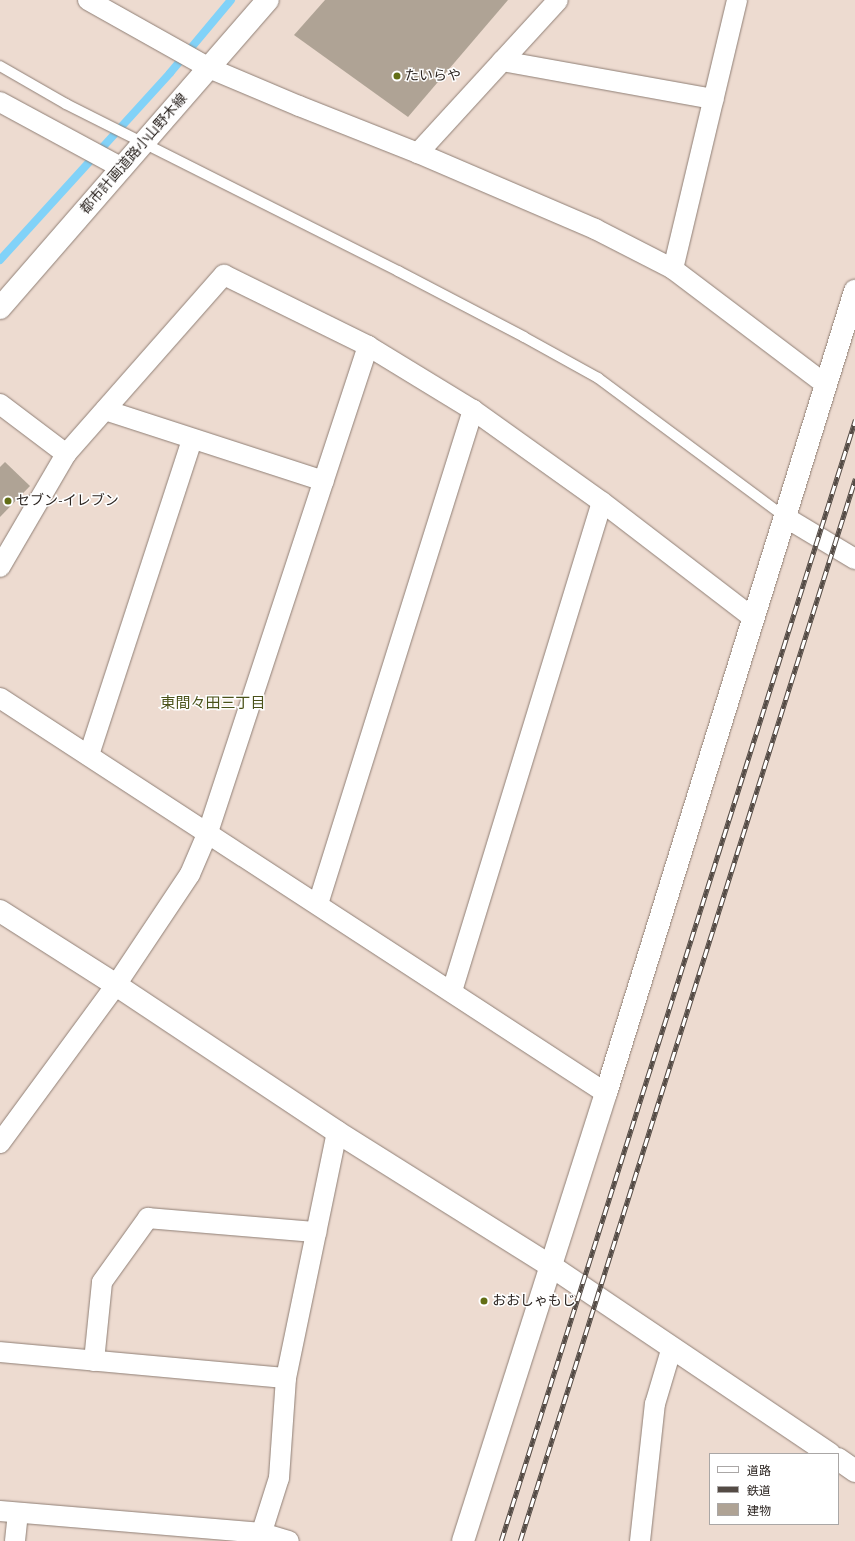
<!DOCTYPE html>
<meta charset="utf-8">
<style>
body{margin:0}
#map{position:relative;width:855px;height:1541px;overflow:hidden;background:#eddbd0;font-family:"Zilla Slab","Noto Sans JP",serif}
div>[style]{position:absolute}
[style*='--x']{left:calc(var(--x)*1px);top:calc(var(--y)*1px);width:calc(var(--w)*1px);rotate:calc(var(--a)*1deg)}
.stream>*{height:8px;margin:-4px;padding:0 4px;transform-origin:4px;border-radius:4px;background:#81d2f8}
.building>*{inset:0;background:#afa395}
.roads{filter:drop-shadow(0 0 1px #8f7f75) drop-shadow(0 0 1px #8f7f75)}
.service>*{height:10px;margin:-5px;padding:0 5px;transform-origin:5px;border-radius:5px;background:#fff}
.minor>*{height:20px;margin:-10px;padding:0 10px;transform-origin:10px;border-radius:10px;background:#fff}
.tertiary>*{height:22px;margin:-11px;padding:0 11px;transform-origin:11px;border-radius:11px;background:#fff}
.rail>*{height:4.5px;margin-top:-2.25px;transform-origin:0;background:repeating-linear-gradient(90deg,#fff 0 9px,#544b45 0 18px);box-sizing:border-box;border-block:1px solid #544b45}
.dots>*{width:11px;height:11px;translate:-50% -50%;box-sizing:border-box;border:2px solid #fff;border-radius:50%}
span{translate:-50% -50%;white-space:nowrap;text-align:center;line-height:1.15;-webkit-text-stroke:3px #fff;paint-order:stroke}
.poi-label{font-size:14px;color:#2b2420}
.left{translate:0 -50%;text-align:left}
.street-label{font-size:14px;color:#2b2420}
.neighbourhood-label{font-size:15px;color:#4a5219}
.legend{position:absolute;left:709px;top:1453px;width:130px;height:72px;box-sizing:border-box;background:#fff;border:1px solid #aaa7a6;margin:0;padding:5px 7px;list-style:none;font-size:12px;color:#2b2420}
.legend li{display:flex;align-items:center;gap:8px;height:20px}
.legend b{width:20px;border:1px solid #aaa7a6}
</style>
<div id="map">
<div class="stream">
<i style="--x:0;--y:260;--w:253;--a:-47.7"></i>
<i style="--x:170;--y:73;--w:95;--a:-50.1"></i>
</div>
<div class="building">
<i style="clip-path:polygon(325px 0,508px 0,408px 117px,294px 35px)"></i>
<i style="clip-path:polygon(5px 462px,30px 486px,0 517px,0 467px)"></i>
</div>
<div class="roads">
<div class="service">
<i style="--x:0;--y:66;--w:76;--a:29.9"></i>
<i style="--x:66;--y:104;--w:372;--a:26.7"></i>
<i style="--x:398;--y:271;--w:142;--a:27.6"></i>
<i style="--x:524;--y:337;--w:85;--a:29"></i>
<i style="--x:598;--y:378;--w:233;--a:36.6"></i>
</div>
<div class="minor">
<i style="--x:88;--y:0;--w:139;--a:29.3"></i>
<i style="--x:209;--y:68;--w:98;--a:22.9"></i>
<i style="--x:299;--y:106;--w:128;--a:21.6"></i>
<i style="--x:418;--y:153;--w:193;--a:23.2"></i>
<i style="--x:595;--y:229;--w:88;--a:27.1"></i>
<i style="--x:673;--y:269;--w:191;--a:37.1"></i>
<i style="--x:502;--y:61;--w:215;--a:10.2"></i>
<i style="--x:0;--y:102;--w:139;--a:28.4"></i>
<i style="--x:418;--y:153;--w:207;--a:-47.5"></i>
<i style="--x:673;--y:269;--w:277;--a:-76.6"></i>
<i style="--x:0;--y:404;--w:83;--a:37.1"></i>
<i style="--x:105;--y:410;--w:230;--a:18"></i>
<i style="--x:785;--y:517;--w:82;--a:31"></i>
<i style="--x:0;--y:567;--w:131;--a:-59.7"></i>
<i style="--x:66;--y:454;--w:239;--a:-48.6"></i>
<i style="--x:224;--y:275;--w:161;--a:26.2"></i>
<i style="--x:368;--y:346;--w:123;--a:31.4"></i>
<i style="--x:473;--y:410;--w:158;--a:35.5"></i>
<i style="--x:602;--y:502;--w:189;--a:37.5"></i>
<i style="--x:0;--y:698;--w:723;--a:33.1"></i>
<i style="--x:89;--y:755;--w:332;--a:-71.9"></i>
<i style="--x:318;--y:904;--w:518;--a:-72.58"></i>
<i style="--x:452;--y:991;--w:511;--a:-72.95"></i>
<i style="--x:0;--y:1143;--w:196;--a:-53.7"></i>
<i style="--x:116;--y:985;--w:133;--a:-56.3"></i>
<i style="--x:190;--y:874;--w:46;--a:-66.8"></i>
<i style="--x:208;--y:832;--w:512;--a:-71.78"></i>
<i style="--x:0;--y:1352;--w:287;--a:5.2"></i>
<i style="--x:94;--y:1361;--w:79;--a:-84.2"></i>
<i style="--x:102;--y:1282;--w:79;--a:-54.3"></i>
<i style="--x:148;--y:1218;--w:169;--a:4.8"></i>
<i style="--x:0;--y:1511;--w:263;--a:4.8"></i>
<i style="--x:262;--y:1533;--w:28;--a:17"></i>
<i style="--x:15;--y:1541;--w:28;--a:-84"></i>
<i style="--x:259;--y:1541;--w:66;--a:-72.4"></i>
<i style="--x:279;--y:1478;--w:100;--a:-86"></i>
<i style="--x:286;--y:1378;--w:251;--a:-78.3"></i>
<i style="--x:640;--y:1541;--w:138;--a:-83.8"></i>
<i style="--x:655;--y:1404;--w:59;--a:-73.4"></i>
</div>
<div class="tertiary">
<i style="--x:0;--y:308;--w:408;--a:-49"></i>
<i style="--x:0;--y:911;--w:138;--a:32.5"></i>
<i style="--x:116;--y:985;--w:265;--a:33.6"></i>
<i style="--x:337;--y:1132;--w:252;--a:32.1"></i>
<i style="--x:551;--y:1266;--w:336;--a:34"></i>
<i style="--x:838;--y:1459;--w:21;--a:35"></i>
<i style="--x:463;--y:1541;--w:470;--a:-72.3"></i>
<i style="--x:606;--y:1093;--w:840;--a:-72.75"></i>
</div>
</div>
<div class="rail">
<i style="--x:501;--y:1541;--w:1176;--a:-72.47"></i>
<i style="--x:520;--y:1541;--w:1114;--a:-72.49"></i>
</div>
<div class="dots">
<i style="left:397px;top:76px;background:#626e16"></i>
<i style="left:8px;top:501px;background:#626e16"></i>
<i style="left:484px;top:1301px;background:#626e16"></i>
</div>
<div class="poi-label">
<span class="left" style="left:405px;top:76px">たいらや</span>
<span class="left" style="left:16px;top:501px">セブン-イレブン</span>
<span class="left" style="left:492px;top:1301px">おおしゃもじ</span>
</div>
<div class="street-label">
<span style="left:134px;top:154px;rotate:-49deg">都市計画道路小山野木線</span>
</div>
<div class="neighbourhood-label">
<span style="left:213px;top:704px">東間々田三丁目</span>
</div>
<ul class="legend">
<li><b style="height:5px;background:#fff"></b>道路</li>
<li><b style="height:5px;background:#544b45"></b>鉄道</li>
<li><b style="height:11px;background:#afa395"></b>建物</li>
</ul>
</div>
